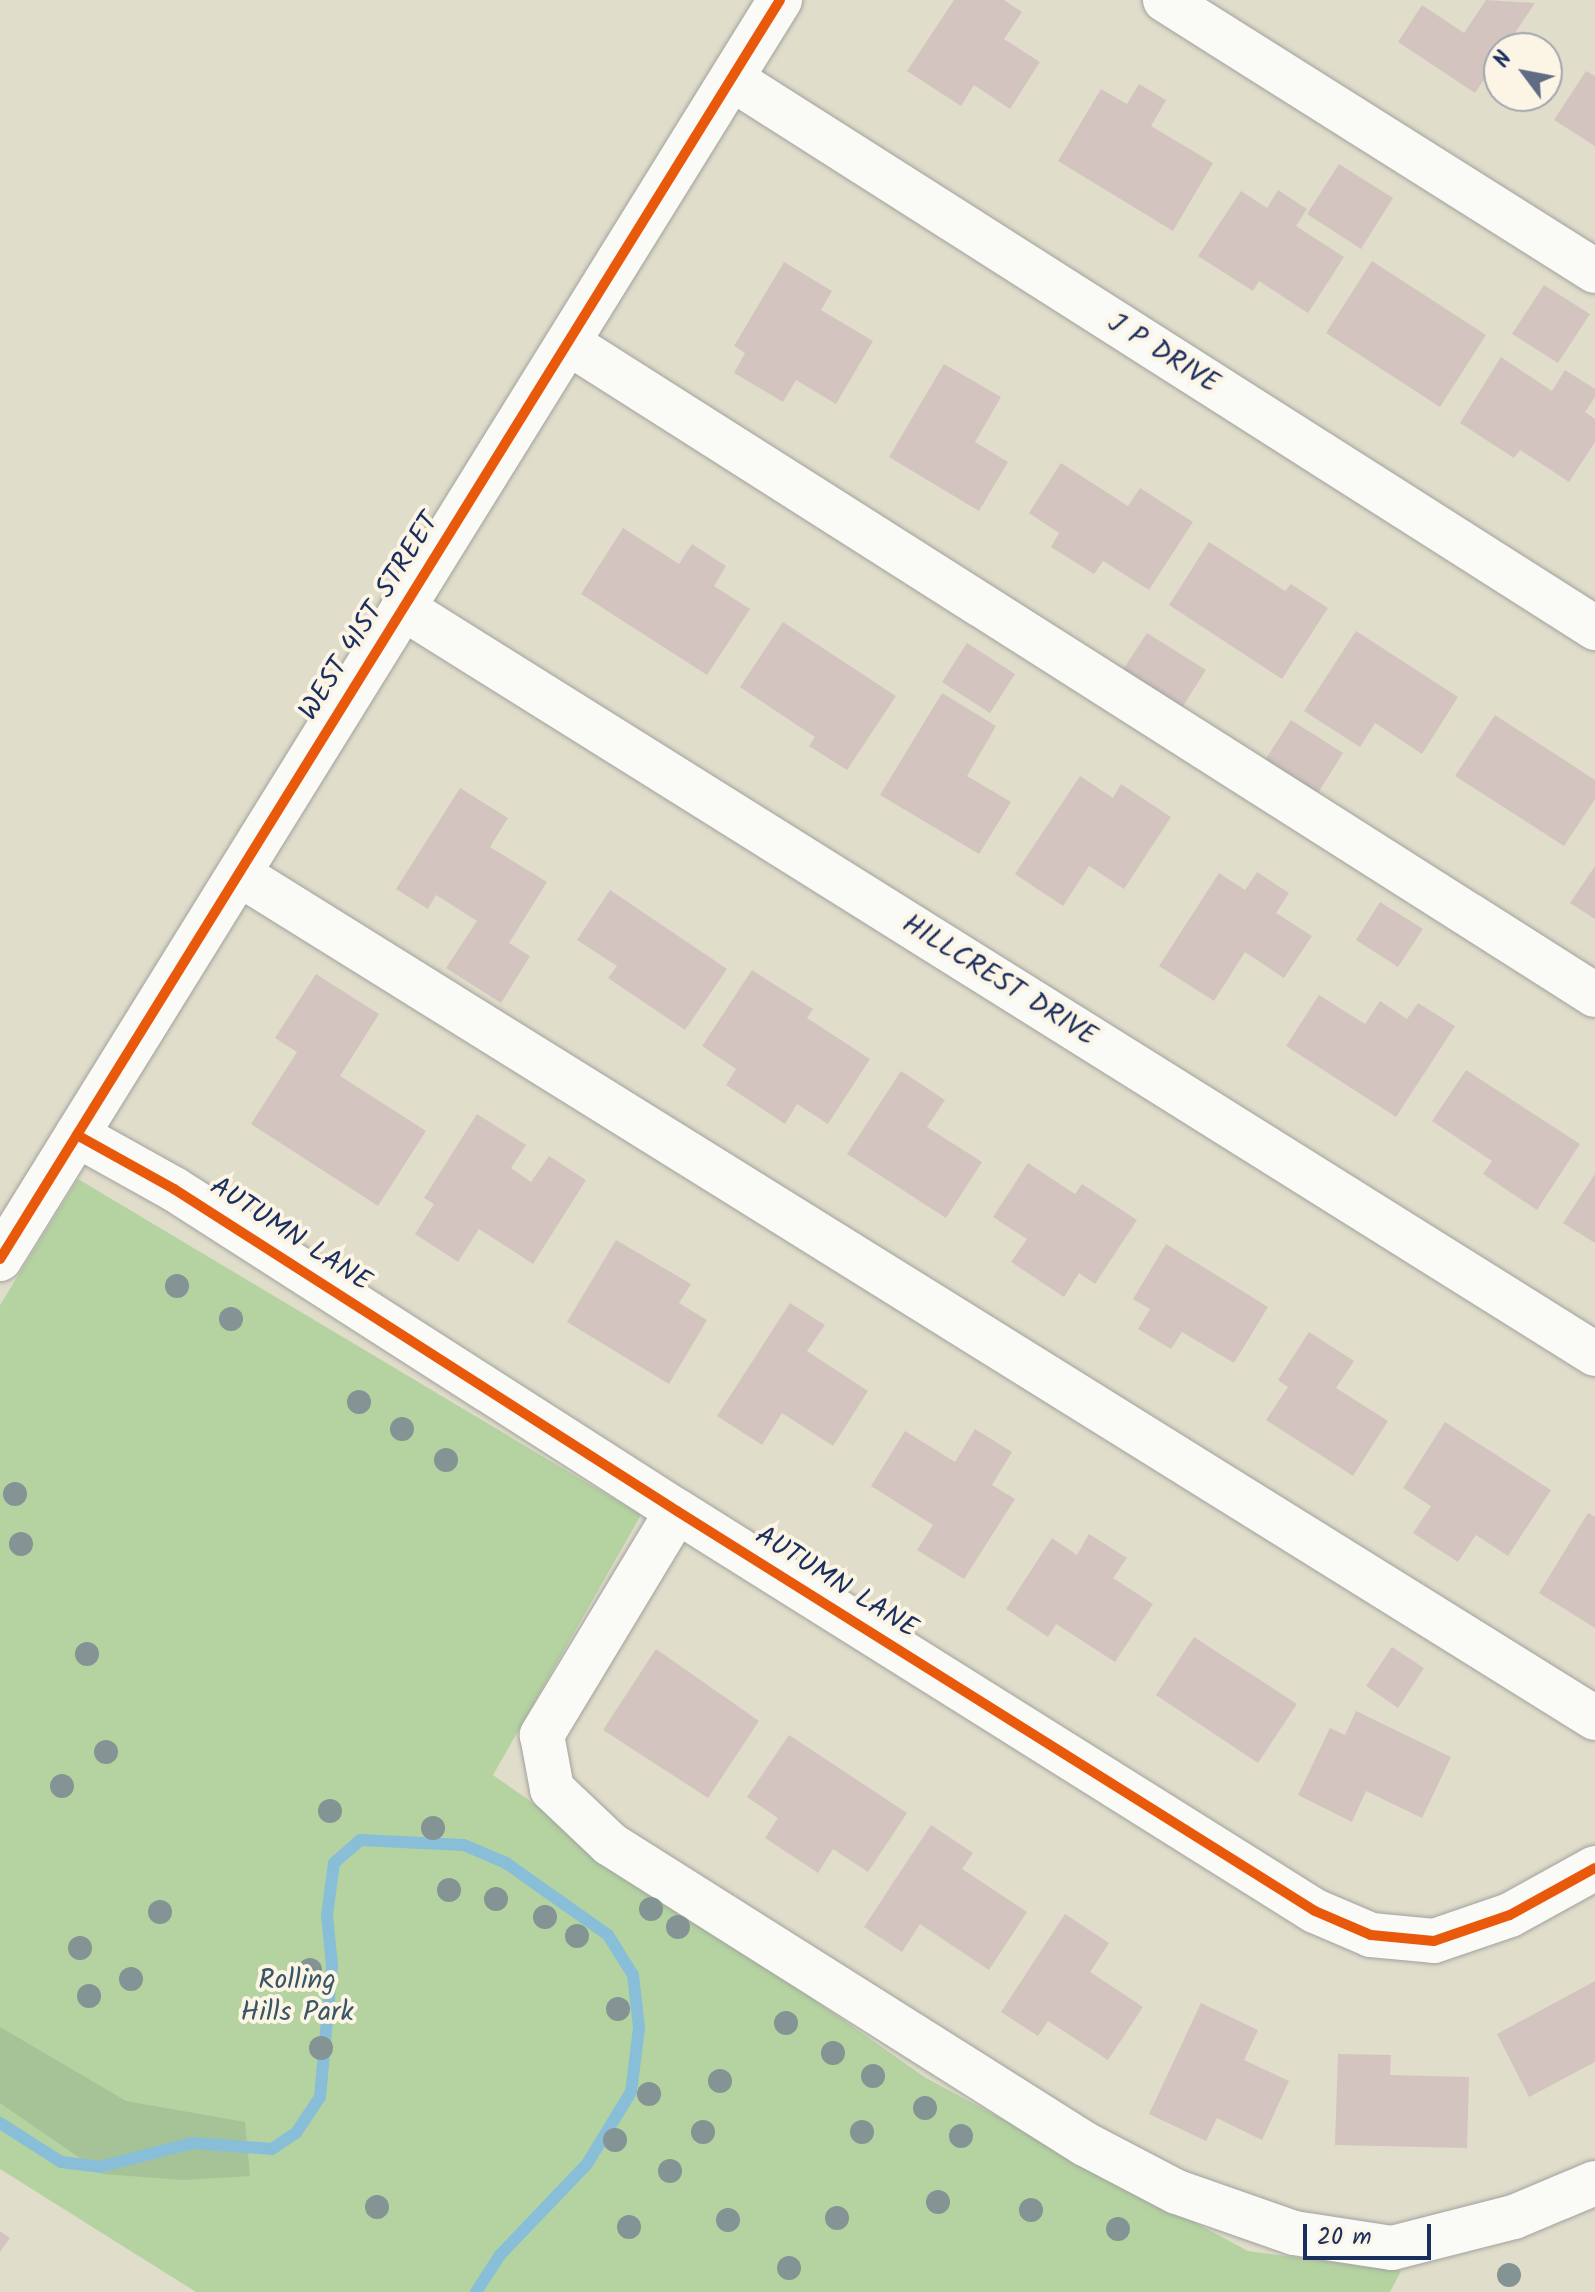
<!DOCTYPE html>
<style>
body{margin:0}
#map{position:relative;width:1595px;height:2292px;overflow:hidden;background:#e1ddcb;font-family:Kalam,sans-serif}
div>[style]{position:absolute}
[style*='--x']{left:calc(var(--x)*1px);top:calc(var(--y)*1px);width:calc(var(--w)*1px);rotate:calc(var(--a)*1deg)}
.green>*{inset:0;background:#b4d3a1}
.forest>*{inset:0;background:#a5c397}
.stream>*{height:12px;margin:-6px;padding:0 6px;transform-origin:6px;border-radius:6px;background:#88bed7}
.building>*{inset:0;background:#d3c4c0}
.roads{filter:drop-shadow(0 0 2px #a1a29d) drop-shadow(0 0 2px #a1a29d)}
.minor>*{height:44px;margin:-22px;padding:0 22px;transform-origin:22px;border-radius:22px;background:#fafaf7}
.cycleway>*{height:10px;margin:-5px;padding:0 5px;transform-origin:5px;border-radius:5px;background:#e8590c}
.trees>*{width:24px;height:24px;margin:-12px;border-radius:50%;background:#849393}
span{translate:-50% -50%;white-space:nowrap;text-align:center;line-height:1.15;-webkit-text-stroke:8px #fcf5e5;paint-order:stroke}
.street-label{font-size:28px;color:#1b2f5e}
.park-label{font-size:28px;color:#385666}
.north{position:absolute;left:1483px;top:32px;width:80px;height:80px;box-sizing:border-box;background:#fcf5e5;border:2px solid #a2a6af;border-radius:50%;rotate:302deg;font-size:22px;font-weight:700;line-height:32px;text-align:center;color:#1b2f5e}
.north::after{content:'';display:block;margin:auto;width:28px;height:36px;background:#606c84;clip-path:polygon(50% 0,100% 100%,50% 72%,0 100%)}
.scale{position:absolute;left:1303px;top:2224px;width:128px;height:36px;box-sizing:border-box;border:4px solid #1b2f5e;border-top:0;padding-left:10px;font-size:24px;line-height:28px;white-space:nowrap;color:#1b2f5e;-webkit-text-stroke:6px #fcf5e5;paint-order:stroke}
</style>
<div id="map">
<div class="green">
<i style="clip-path:polygon(78px 1179px,641px 1515px,493px 1775px,926px 2078px,1248px 2251px,1401px 2271px,1390px 2292px,196px 2292px,0 2169px,0 1305px)"></i>
</div>
<div class="forest">
<i style="clip-path:polygon(0 2027px,126px 2101px,245px 2122px,250px 2176px,183px 2180px,103px 2174px,0 2103px)"></i>
</div>
<div class="stream">
<i style="--x:0;--y:2123;--w:72;--a:32.6"></i>
<i style="--x:61;--y:2162;--w:38;--a:7"></i>
<i style="--x:99;--y:2167;--w:97;--a:-14.3"></i>
<i style="--x:193;--y:2143;--w:79;--a:4.3"></i>
<i style="--x:272;--y:2149;--w:29;--a:-34"></i>
<i style="--x:296;--y:2133;--w:43;--a:-56.3"></i>
<i style="--x:320;--y:2097;--w:132;--a:-84.8"></i>
<i style="--x:332;--y:1966;--w:51;--a:-95.6"></i>
<i style="--x:327;--y:1915;--w:52;--a:-82.3"></i>
<i style="--x:334;--y:1863;--w:35;--a:-41"></i>
<i style="--x:360;--y:1840;--w:104;--a:2.8"></i>
<i style="--x:464;--y:1845;--w:46;--a:23.2"></i>
<i style="--x:506;--y:1863;--w:125;--a:35.2"></i>
<i style="--x:608;--y:1935;--w:47;--a:58"></i>
<i style="--x:633;--y:1975;--w:53;--a:83.5"></i>
<i style="--x:639;--y:2028;--w:64;--a:97.1"></i>
<i style="--x:631;--y:2092;--w:84;--a:121.4"></i>
<i style="--x:587;--y:2164;--w:126;--a:133.7"></i>
<i style="--x:500;--y:2255;--w:44;--a:123"></i>
</div>
<div class="building">
<i style="clip-path:polygon(954px 0,1004px 0,1022px 12px,1004px 39px,1040px 62px,1010px 109px,974px 85px,961px 106px,907px 71px)"></i>
<i style="clip-path:polygon(1486px 0,1535px 3px,1505px 48px,1499px 48px,1499px 57px,1475px 93px,1398px 42px,1422px 5px,1464px 33px)"></i>
<i style="clip-path:polygon(1586px 71px,1595px 76px,1595px 146px,1554px 120px)"></i>
<i style="clip-path:polygon(1139px 84px,1166px 100px,1151px 126px,1213px 163px,1173px 231px,1058px 161px,1101px 89px,1127px 104px)"></i>
<i style="clip-path:polygon(1339px 164px,1393px 198px,1361px 249px,1307px 214px)"></i>
<i style="clip-path:polygon(1278px 190px,1307px 209px,1296px 226px,1344px 257px,1308px 313px,1259px 281px,1253px 291px,1198px 256px,1241px 191px,1267px 208px)"></i>
<i style="clip-path:polygon(1372px 261px,1486px 335px,1440px 407px,1326px 333px)"></i>
<i style="clip-path:polygon(784px 262px,832px 291px,821px 310px,873px 341px,836px 404px,796px 380px,783px 402px,734px 373px,745px 353px,734px 346px)"></i>
<i style="clip-path:polygon(1544px 285px,1590px 314px,1558px 363px,1512px 334px)"></i>
<i style="clip-path:polygon(1501px 357px,1552px 391px,1565px 370px,1595px 389px,1595px 397px,1585px 412px,1595px 419px,1595px 442px,1569px 482px,1520px 450px,1514px 458px,1460px 423px)"></i>
<i style="clip-path:polygon(944px 364px,1001px 397px,975px 442px,1008px 462px,979px 511px,889px 457px)"></i>
<i style="clip-path:polygon(1061px 463px,1128px 506px,1140px 488px,1193px 522px,1149px 590px,1103px 561px,1094px 574px,1051px 547px,1059px 533px,1029px 513px)"></i>
<i style="clip-path:polygon(623px 528px,679px 564px,692px 544px,726px 566px,714px 586px,750px 609px,707px 675px,581px 594px)"></i>
<i style="clip-path:polygon(1209px 542px,1285px 591px,1291px 584px,1328px 608px,1282px 679px,1169px 605px)"></i>
<i style="clip-path:polygon(783px 622px,896px 696px,847px 770px,809px 746px,815px 737px,740px 687px)"></i>
<i style="clip-path:polygon(1356px 631px,1458px 697px,1422px 754px,1375px 723px,1360px 747px,1304px 711px)"></i>
<i style="clip-path:polygon(1147px 633px,1206px 670px,1179px 712px,1120px 674px)"></i>
<i style="clip-path:polygon(967px 643px,1015px 674px,990px 713px,942px 682px)"></i>
<i style="clip-path:polygon(942px 693px,996px 726px,967px 776px,1011px 802px,979px 854px,880px 795px)"></i>
<i style="clip-path:polygon(1495px 715px,1595px 780px,1595px 799px,1564px 846px,1455px 776px)"></i>
<i style="clip-path:polygon(1291px 720px,1343px 753px,1318px 793px,1265px 760px)"></i>
<i style="clip-path:polygon(1080px 776px,1113px 798px,1121px 784px,1171px 817px,1124px 889px,1089px 866px,1063px 906px,1015px 874px)"></i>
<i style="clip-path:polygon(460px 788px,508px 818px,490px 847px,547px 882px,509px 943px,530px 956px,501px 1003px,446px 968px,477px 921px,436px 895px,428px 909px,396px 889px)"></i>
<i style="clip-path:polygon(1595px 866px,1595px 919px,1570px 903px)"></i>
<i style="clip-path:polygon(1257px 872px,1289px 893px,1276px 913px,1312px 936px,1284px 978px,1245px 952px,1214px 1001px,1159px 966px,1219px 873px,1245px 890px)"></i>
<i style="clip-path:polygon(610px 890px,727px 969px,685px 1030px,608px 978px,617px 966px,577px 940px)"></i>
<i style="clip-path:polygon(1380px 902px,1423px 929px,1398px 967px,1356px 940px)"></i>
<i style="clip-path:polygon(752px 970px,813px 1009px,807px 1018px,870px 1059px,828px 1124px,797px 1104px,785px 1124px,726px 1085px,736px 1069px,702px 1046px)"></i>
<i style="clip-path:polygon(316px 974px,379px 1014px,340px 1076px,426px 1131px,378px 1206px,251px 1124px,297px 1052px,275px 1038px)"></i>
<i style="clip-path:polygon(1319px 995px,1365px 1024px,1380px 1001px,1407px 1019px,1418px 1003px,1455px 1026px,1396px 1117px,1286px 1046px)"></i>
<i style="clip-path:polygon(1466px 1070px,1580px 1144px,1537px 1210px,1483px 1174px,1492px 1161px,1432px 1121px)"></i>
<i style="clip-path:polygon(901px 1071px,945px 1100px,927px 1127px,982px 1162px,946px 1218px,847px 1154px)"></i>
<i style="clip-path:polygon(477px 1114px,526px 1145px,511px 1168px,531px 1182px,549px 1156px,586px 1180px,533px 1264px,479px 1229px,458px 1262px,415px 1234px,434px 1204px,424px 1198px)"></i>
<i style="clip-path:polygon(1028px 1163px,1075px 1194px,1082px 1184px,1137px 1220px,1095px 1284px,1079px 1273px,1064px 1297px,1011px 1262px,1027px 1239px,993px 1217px)"></i>
<i style="clip-path:polygon(1595px 1174px,1595px 1243px,1563px 1223px)"></i>
<i style="clip-path:polygon(616px 1240px,691px 1284px,679px 1303px,707px 1320px,669px 1384px,567px 1322px)"></i>
<i style="clip-path:polygon(1166px 1244px,1268px 1307px,1234px 1363px,1182px 1332px,1171px 1349px,1138px 1329px,1150px 1309px,1133px 1299px)"></i>
<i style="clip-path:polygon(790px 1303px,825px 1325px,807px 1351px,868px 1391px,833px 1446px,782px 1413px,762px 1445px,717px 1416px)"></i>
<i style="clip-path:polygon(1309px 1332px,1354px 1361px,1336px 1388px,1388px 1421px,1353px 1476px,1266px 1420px,1288px 1387px,1278px 1380px)"></i>
<i style="clip-path:polygon(1445px 1422px,1551px 1490px,1508px 1556px,1476px 1535px,1458px 1562px,1413px 1533px,1431px 1506px,1403px 1488px)"></i>
<i style="clip-path:polygon(975px 1429px,1012px 1452px,992px 1485px,1015px 1499px,964px 1579px,917px 1550px,933px 1525px,871px 1486px,905px 1431px,955px 1462px)"></i>
<i style="clip-path:polygon(1588px 1513px,1595px 1517px,1595px 1628px,1539px 1593px)"></i>
<i style="clip-path:polygon(1089px 1534px,1127px 1558px,1113px 1578px,1153px 1604px,1115px 1662px,1056px 1624px,1048px 1637px,1006px 1609px,1052px 1538px,1077px 1555px)"></i>
<i style="clip-path:polygon(1194px 1637px,1297px 1704px,1258px 1763px,1156px 1695px)"></i>
<i style="clip-path:polygon(1392px 1647px,1424px 1668px,1398px 1708px,1366px 1686px)"></i>
<i style="clip-path:polygon(656px 1649px,759px 1721px,708px 1798px,603px 1730px)"></i>
<i style="clip-path:polygon(1356px 1711px,1451px 1757px,1422px 1818px,1366px 1791px,1352px 1822px,1298px 1795px,1330px 1728px,1345px 1735px)"></i>
<i style="clip-path:polygon(789px 1735px,907px 1813px,868px 1872px,833px 1849px,818px 1873px,765px 1838px,778px 1818px,747px 1797px)"></i>
<i style="clip-path:polygon(931px 1825px,973px 1853px,962px 1869px,1027px 1912px,989px 1970px,920px 1924px,902px 1952px,864px 1927px)"></i>
<i style="clip-path:polygon(1065px 1914px,1109px 1943px,1090px 1972px,1143px 2007px,1108px 2060px,1048px 2021px,1038px 2036px,1001px 2012px)"></i>
<i style="clip-path:polygon(1595px 1981px,1595px 2062px,1529px 2097px,1497px 2034px)"></i>
<i style="clip-path:polygon(1201px 2003px,1258px 2030px,1244px 2060px,1289px 2081px,1262px 2140px,1217px 2118px,1206px 2141px,1149px 2114px)"></i>
<i style="clip-path:polygon(1338px 2054px,1391px 2055px,1390px 2075px,1469px 2077px,1467px 2148px,1335px 2145px)"></i>
<i style="clip-path:polygon(0 2231px,10px 2238px,0 2252px)"></i>
</div>
<div class="roads">
<div class="minor">
<i style="--x:1165;--y:0;--w:508;--a:32.22"></i>
<i style="--x:732;--y:79;--w:1023;--a:32.46"></i>
<i style="--x:570;--y:344;--w:1214;--a:32.42"></i>
<i style="--x:403;--y:608;--w:1406;--a:32.04"></i>
<i style="--x:239;--y:874;--w:1597;--a:31.9"></i>
<i style="--x:77;--y:1135;--w:111;--a:29.1"></i>
<i style="--x:174;--y:1189;--w:597;--a:32.63"></i>
<i style="--x:677;--y:1511;--w:753;--a:32.09"></i>
<i style="--x:1315;--y:1911;--w:61;--a:23.2"></i>
<i style="--x:1371;--y:1935;--w:63;--a:5.4"></i>
<i style="--x:1434;--y:1941;--w:80;--a:-18.9"></i>
<i style="--x:1510;--y:1915;--w:97;--a:-28.9"></i>
<i style="--x:0;--y:1259;--w:1481;--a:-58.22"></i>
<i style="--x:677;--y:1511;--w:262;--a:121.1"></i>
<i style="--x:542;--y:1735;--w:55;--a:79.5"></i>
<i style="--x:552;--y:1789;--w:80;--a:43.5"></i>
<i style="--x:610;--y:1844;--w:562;--a:32.28"></i>
<i style="--x:1085;--y:2144;--w:104;--a:27.6"></i>
<i style="--x:1177;--y:2192;--w:124;--a:19.3"></i>
<i style="--x:1294;--y:2233;--w:99;--a:8.7"></i>
<i style="--x:1392;--y:2248;--w:126;--a:-14.3"></i>
<i style="--x:1514;--y:2217;--w:88;--a:-22.8"></i>
</div>
</div>
<div class="cycleway">
<i style="--x:77;--y:1135;--w:111;--a:29.1"></i>
<i style="--x:174;--y:1189;--w:597;--a:32.63"></i>
<i style="--x:677;--y:1511;--w:753;--a:32.09"></i>
<i style="--x:1315;--y:1911;--w:61;--a:23.2"></i>
<i style="--x:1371;--y:1935;--w:63;--a:5.4"></i>
<i style="--x:1434;--y:1941;--w:80;--a:-18.9"></i>
<i style="--x:1510;--y:1915;--w:97;--a:-28.9"></i>
<i style="--x:0;--y:1259;--w:1481;--a:-58.22"></i>
</div>
<div class="trees">
<i style="left:177px;top:1286px"></i>
<i style="left:231px;top:1319px"></i>
<i style="left:359px;top:1402px"></i>
<i style="left:402px;top:1429px"></i>
<i style="left:446px;top:1460px"></i>
<i style="left:15px;top:1494px"></i>
<i style="left:21px;top:1544px"></i>
<i style="left:87px;top:1654px"></i>
<i style="left:106px;top:1752px"></i>
<i style="left:62px;top:1786px"></i>
<i style="left:330px;top:1811px"></i>
<i style="left:433px;top:1828px"></i>
<i style="left:449px;top:1890px"></i>
<i style="left:496px;top:1899px"></i>
<i style="left:651px;top:1909px"></i>
<i style="left:160px;top:1912px"></i>
<i style="left:545px;top:1917px"></i>
<i style="left:678px;top:1927px"></i>
<i style="left:577px;top:1936px"></i>
<i style="left:80px;top:1948px"></i>
<i style="left:310px;top:1970px"></i>
<i style="left:131px;top:1979px"></i>
<i style="left:89px;top:1996px"></i>
<i style="left:618px;top:2009px"></i>
<i style="left:786px;top:2023px"></i>
<i style="left:321px;top:2048px"></i>
<i style="left:833px;top:2053px"></i>
<i style="left:873px;top:2076px"></i>
<i style="left:720px;top:2081px"></i>
<i style="left:649px;top:2094px"></i>
<i style="left:925px;top:2108px"></i>
<i style="left:703px;top:2132px"></i>
<i style="left:862px;top:2132px"></i>
<i style="left:961px;top:2136px"></i>
<i style="left:615px;top:2140px"></i>
<i style="left:670px;top:2171px"></i>
<i style="left:938px;top:2202px"></i>
<i style="left:377px;top:2207px"></i>
<i style="left:1031px;top:2210px"></i>
<i style="left:837px;top:2218px"></i>
<i style="left:728px;top:2220px"></i>
<i style="left:629px;top:2227px"></i>
<i style="left:1118px;top:2229px"></i>
<i style="left:789px;top:2268px"></i>
<i style="left:1509px;top:2275px"></i>
</div>
<div class="street-label">
<span style="left:1163px;top:354px;rotate:32deg">J P DRIVE</span>
<span style="left:370px;top:617px;rotate:-58deg">WEST 41ST STREET</span>
<span style="left:999px;top:981px;rotate:32deg">HILLCREST DRIVE</span>
<span style="left:290px;top:1235px;rotate:33deg">AUTUMN LANE</span>
<span style="left:836px;top:1583px;rotate:32deg">AUTUMN LANE</span>
</div>
<div class="park-label">
<span style="left:297px;top:1997px">Rolling<br>Hills Park</span>
</div>
<div class="north">N</div>
<div class="scale">20 m</div>
</div>
